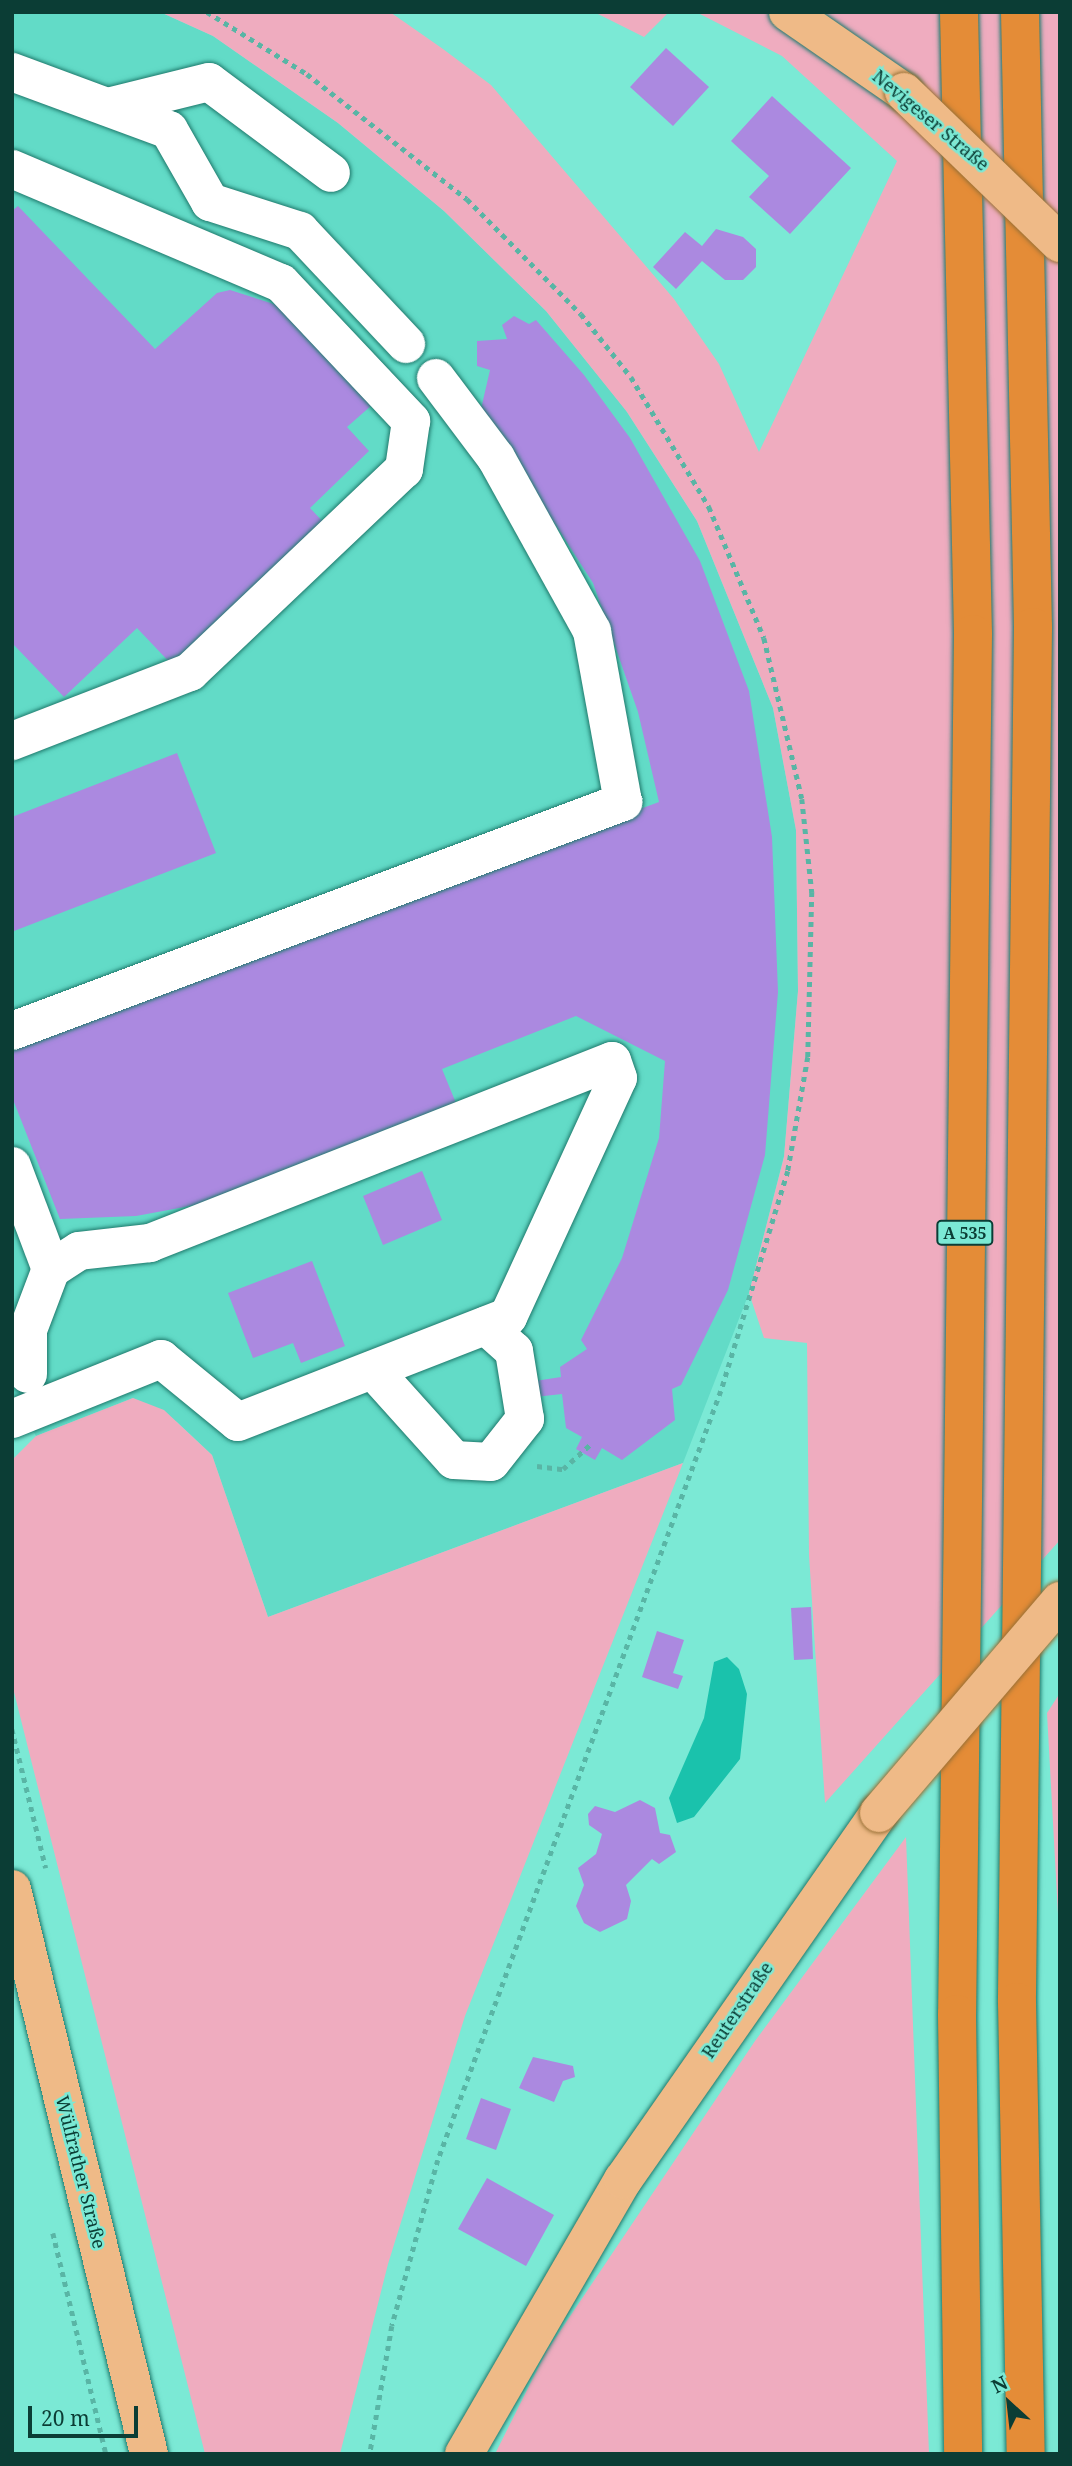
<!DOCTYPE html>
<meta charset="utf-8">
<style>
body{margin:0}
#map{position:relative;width:1072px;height:2466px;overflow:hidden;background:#7be9d5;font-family:"Noto Serif",serif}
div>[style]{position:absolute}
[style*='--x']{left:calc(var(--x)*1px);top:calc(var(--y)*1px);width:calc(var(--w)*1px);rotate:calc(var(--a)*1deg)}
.built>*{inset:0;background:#62dbc7}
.green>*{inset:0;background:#efacbf}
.water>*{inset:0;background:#1ac2ac}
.building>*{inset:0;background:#ab89e0}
.path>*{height:4.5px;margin-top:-2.25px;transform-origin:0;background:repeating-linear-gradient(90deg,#59b5a5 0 5px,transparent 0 10px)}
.roads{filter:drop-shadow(0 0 2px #1f796c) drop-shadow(0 0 2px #1f796c)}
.minor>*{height:38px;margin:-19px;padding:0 19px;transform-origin:19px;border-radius:19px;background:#fff}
.major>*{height:38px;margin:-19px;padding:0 19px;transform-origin:19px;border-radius:19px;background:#efba87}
.highway>*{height:38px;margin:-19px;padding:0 19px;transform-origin:19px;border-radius:19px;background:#e48c37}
.bridges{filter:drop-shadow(0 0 2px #987036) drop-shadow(0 0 2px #987036)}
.major-bridge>*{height:38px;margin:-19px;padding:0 19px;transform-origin:19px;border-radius:19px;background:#efba87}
span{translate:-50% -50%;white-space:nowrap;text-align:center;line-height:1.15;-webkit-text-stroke:5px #7be9d5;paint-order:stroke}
.shield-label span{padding:2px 5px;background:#7be9d5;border:2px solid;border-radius:5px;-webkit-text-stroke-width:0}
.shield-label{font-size:16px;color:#0b3d35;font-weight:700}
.street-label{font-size:18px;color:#0b3d35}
.frame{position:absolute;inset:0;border:14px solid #0b3d35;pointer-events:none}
.north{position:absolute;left:974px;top:2368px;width:70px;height:70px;-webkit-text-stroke:5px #7be9d5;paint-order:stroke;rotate:333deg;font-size:19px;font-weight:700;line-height:28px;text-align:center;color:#0b3d35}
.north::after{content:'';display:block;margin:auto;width:24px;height:32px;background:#0b3d35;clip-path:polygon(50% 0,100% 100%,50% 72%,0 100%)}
.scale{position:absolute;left:28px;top:2406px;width:110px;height:32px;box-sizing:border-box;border:4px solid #0b3d35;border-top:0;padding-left:9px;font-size:21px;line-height:24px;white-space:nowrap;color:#0b3d35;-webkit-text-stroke:5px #7be9d5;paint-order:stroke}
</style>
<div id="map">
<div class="built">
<i style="clip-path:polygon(12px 12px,160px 12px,213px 36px,338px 123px,444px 211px,546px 311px,625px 409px,697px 521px,773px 708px,796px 830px,798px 991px,784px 1156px,749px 1293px,683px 1463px,268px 1617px,212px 1455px,177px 1422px,133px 1398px,36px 1436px,12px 1390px)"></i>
</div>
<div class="green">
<i style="clip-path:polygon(160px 12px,390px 12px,443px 49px,491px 85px,674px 299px,719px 364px,759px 452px,897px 161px,782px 56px,696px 12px,1060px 12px,1060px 1540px,825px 1803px,809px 1555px,807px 1343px,764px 1338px,749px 1293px,784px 1157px,798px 991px,796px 830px,773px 708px,697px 521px,627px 412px,546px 311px,444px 211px,338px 123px,213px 36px)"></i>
<i style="clip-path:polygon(594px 12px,669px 12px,644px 37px)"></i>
<i style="clip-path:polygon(133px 1398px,164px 1410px,212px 1455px,268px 1617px,683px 1463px,465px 2016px,388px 2264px,340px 2454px,205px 2454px,12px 1684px,12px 1460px,36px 1436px)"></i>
<i style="clip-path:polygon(1060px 1693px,1060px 1951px,1047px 1713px)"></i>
<i style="clip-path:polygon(906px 1837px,929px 2454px,495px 2454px,546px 2352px,755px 2041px)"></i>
</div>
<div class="water">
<i style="clip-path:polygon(727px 1657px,739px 1669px,747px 1694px,740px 1759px,694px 1817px,677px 1823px,669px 1798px,704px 1718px,714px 1662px)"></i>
</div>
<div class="building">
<i style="clip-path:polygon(666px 48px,709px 87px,673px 126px,630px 87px)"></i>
<i style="clip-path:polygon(772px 96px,851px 168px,790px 234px,749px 197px,769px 176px,731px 141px)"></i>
<i style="clip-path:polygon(18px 206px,155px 349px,217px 293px,230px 290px,277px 305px,372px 405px,347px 427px,369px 451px,310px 508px,326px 525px,175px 668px,137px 628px,64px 697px,12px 643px,12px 211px)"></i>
<i style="clip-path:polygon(716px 229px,743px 237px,756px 249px,756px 267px,743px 280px,725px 280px,702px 261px,676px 289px,653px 267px,685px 232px,702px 246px)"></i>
<i style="clip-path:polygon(514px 316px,529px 324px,536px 320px,584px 375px,630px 438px,700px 561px,749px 691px,772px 837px,778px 992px,765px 1155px,728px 1290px,681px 1385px,672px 1389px,675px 1420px,622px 1460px,602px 1448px,595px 1460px,576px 1449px,582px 1437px,566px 1428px,562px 1394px,535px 1397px,535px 1381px,561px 1377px,560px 1367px,587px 1349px,581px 1340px,622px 1258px,659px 1138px,665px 1061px,576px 1016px,442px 1069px,458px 1108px,228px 1199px,136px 1216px,60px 1219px,12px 1097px,12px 1051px,266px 947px,659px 802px,638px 712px,593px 583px,481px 409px,490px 370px,477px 366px,477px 341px,507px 339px,502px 325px)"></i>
<i style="clip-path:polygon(177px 753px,216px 853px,14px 931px,12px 817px)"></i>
<i style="clip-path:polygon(422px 1171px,442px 1220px,383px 1245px,363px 1196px)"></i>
<i style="clip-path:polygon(312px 1261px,345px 1346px,301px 1363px,293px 1343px,253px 1358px,228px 1293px)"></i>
<i style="clip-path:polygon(811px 1607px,813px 1659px,794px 1660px,791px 1608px)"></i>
<i style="clip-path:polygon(657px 1631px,684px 1640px,673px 1673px,683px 1676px,678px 1689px,642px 1677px)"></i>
<i style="clip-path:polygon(640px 1800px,655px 1808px,660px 1833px,670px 1835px,676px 1852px,659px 1864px,652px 1859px,626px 1885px,631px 1901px,627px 1919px,600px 1932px,584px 1923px,576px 1906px,584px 1885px,578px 1868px,596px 1854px,602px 1834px,589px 1825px,588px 1814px,595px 1806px,615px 1812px)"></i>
<i style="clip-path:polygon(533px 2057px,573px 2066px,575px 2077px,563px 2081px,554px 2102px,519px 2088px)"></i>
<i style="clip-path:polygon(481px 2098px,511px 2109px,496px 2150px,466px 2139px)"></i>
<i style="clip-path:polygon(487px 2178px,554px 2215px,526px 2266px,458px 2229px)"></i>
</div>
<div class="path">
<i style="--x:207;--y:12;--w:118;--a:31.8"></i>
<i style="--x:307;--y:74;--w:203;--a:38"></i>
<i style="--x:467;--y:199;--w:162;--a:45.3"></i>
<i style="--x:581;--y:314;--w:80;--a:51.6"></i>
<i style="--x:631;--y:377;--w:152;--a:59"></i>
<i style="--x:709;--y:507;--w:142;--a:67.2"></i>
<i style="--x:764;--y:638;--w:165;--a:76.7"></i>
<i style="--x:802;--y:799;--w:94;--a:83.9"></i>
<i style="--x:812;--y:892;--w:165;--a:91.4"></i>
<i style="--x:808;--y:1057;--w:116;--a:100"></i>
<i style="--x:788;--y:1171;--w:230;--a:106.9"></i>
<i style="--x:721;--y:1391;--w:819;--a:110.2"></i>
<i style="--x:438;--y:2160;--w:172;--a:105.5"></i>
<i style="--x:392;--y:2326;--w:130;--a:99.8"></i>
<i style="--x:537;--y:1466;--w:26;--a:7"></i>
<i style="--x:563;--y:1469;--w:39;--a:-42"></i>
<i style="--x:12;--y:1729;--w:143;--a:76.3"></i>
<i style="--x:53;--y:2233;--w:227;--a:76.5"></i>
</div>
<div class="roads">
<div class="minor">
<i style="--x:12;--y:72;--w:167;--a:20.3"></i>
<i style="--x:169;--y:130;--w:83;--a:60.3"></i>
<i style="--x:210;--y:202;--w:95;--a:17.9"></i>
<i style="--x:300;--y:231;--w:155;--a:46.8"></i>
<i style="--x:108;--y:107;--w:104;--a:-13.9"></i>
<i style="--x:209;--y:82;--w:152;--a:36.7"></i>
<i style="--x:12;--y:169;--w:292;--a:23"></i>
<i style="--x:281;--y:283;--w:190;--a:46.7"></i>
<i style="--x:411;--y:421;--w:49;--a:98.3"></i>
<i style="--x:404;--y:469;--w:295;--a:136.5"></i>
<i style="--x:190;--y:672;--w:191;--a:158.8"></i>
<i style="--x:12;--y:1031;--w:653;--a:-20.55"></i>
<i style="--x:623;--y:802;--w:174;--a:-100.3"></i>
<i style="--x:592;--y:631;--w:198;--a:-119"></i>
<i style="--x:496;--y:458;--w:100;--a:-126.9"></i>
<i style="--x:12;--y:1166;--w:110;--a:69.3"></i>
<i style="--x:373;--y:1370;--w:121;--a:48"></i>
<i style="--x:454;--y:1460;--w:37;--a:3"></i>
<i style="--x:491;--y:1462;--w:55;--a:-51.7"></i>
<i style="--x:525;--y:1419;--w:69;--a:-99.2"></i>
<i style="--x:514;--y:1351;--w:38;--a:-138"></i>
<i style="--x:12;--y:1419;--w:161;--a:-21.9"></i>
<i style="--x:161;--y:1359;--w:99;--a:39.3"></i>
<i style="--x:238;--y:1422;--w:290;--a:-21.3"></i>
<i style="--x:508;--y:1317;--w:263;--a:-65.3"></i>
<i style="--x:618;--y:1078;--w:18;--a:-109"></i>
<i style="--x:612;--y:1061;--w:497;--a:158.5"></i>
<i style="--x:150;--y:1243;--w:71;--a:173.6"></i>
<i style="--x:79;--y:1251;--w:33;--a:147"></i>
<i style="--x:51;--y:1269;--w:65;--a:110.7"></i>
<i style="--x:28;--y:1330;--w:44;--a:90"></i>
</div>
<div class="major">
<i style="--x:788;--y:12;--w:141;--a:34.6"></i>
<i style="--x:12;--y:1889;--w:581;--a:76.37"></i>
<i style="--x:464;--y:2454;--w:317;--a:-59.9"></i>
<i style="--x:623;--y:2180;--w:447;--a:-55.1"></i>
</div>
<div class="highway">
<i style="--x:959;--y:12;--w:622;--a:88.71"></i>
<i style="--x:973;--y:634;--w:1380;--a:90.66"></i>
<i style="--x:957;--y:2014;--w:440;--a:89.2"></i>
<i style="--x:1020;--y:12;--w:615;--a:88.79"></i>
<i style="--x:1033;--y:627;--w:1375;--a:90.67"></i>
<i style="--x:1017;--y:2002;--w:452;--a:88.9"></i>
</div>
</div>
<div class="bridges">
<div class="major-bridge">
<i style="--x:904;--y:92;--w:217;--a:44.1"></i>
<i style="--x:879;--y:1813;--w:279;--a:-49.5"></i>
</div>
</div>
<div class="shield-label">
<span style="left:965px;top:1233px">A 535</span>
</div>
<div class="street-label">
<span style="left:931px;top:120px;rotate:40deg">Nevigeser Straße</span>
<span style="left:737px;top:2010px;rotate:-56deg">Reuterstraße</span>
<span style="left:81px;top:2172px;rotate:76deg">Wülfrather Straße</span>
</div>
<div class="frame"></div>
<div class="north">N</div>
<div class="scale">20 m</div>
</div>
